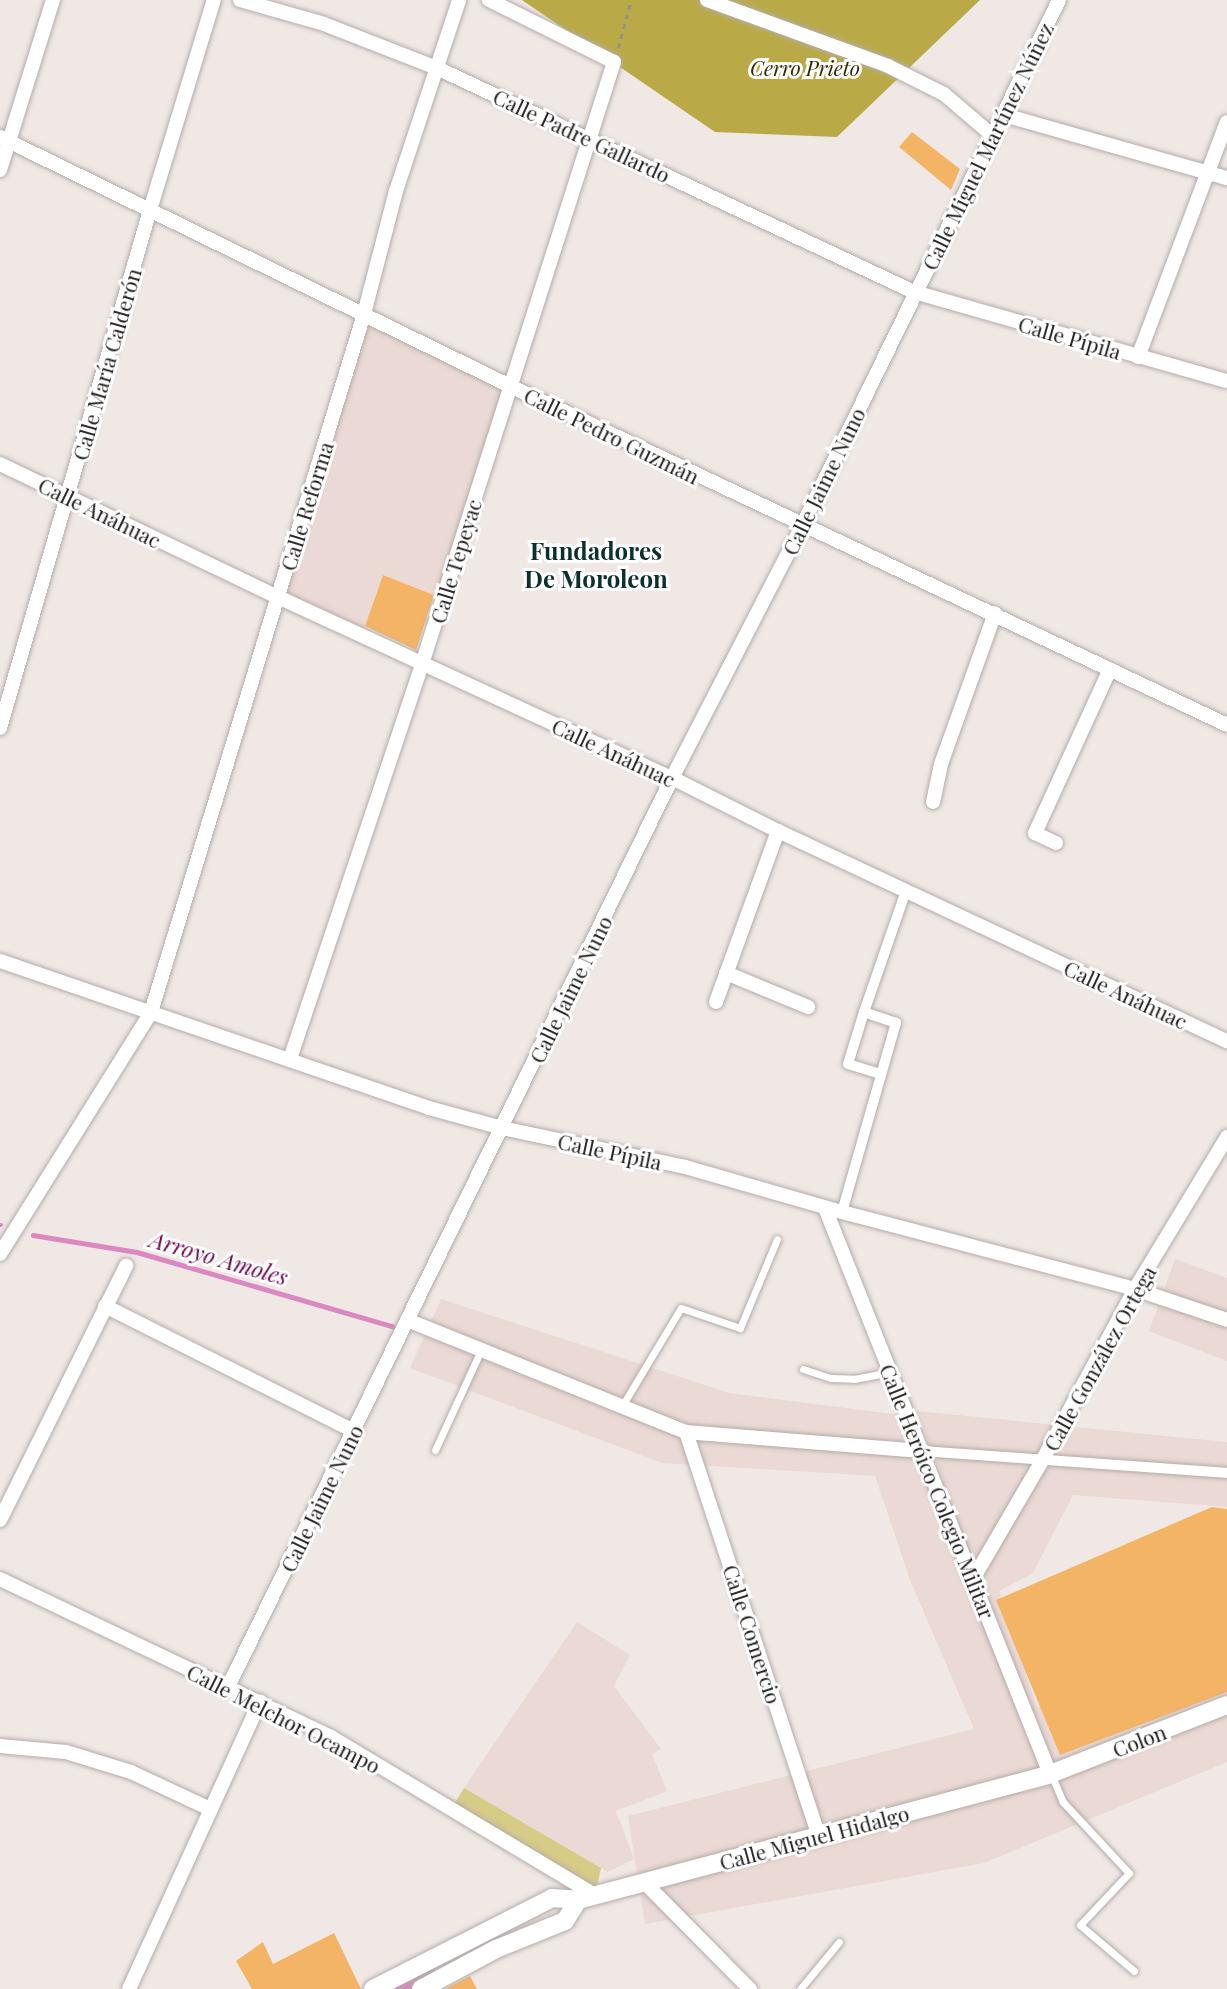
<!DOCTYPE html>
<meta charset="utf-8">
<style>
body{margin:0}
#map{position:relative;width:1227px;height:1989px;overflow:hidden;background:#f0e8e5;font-family:"Playfair Display",serif}
div>[style]{position:absolute}
[style*='--x']{left:calc(var(--x)*1px);top:calc(var(--y)*1px);width:calc(var(--w)*1px);rotate:calc(var(--a)*1deg)}
.built>*{inset:0;background:#ead9d4}
.green>*{inset:0;background:#d6cb87}
.forest>*{inset:0;background:#baaa47}
.water>*{inset:0;background:#da88bf}
.stream>*{height:4.5px;margin:-2.25px;padding:0 2.25px;transform-origin:2.25px;border-radius:2.25px;background:#da88bf}
.building>*{inset:0;background:#f4b466}
.path>*{height:2.5px;margin-top:-1.25px;transform-origin:0;background:repeating-linear-gradient(90deg,#958f8d 0 5px,transparent 0 10px)}
.roads{filter:drop-shadow(0 0 2px #b4aca9) drop-shadow(0 0 2px #b4aca9)}
.service>*{height:7px;margin:-3.5px;padding:0 3.5px;transform-origin:3.5px;border-radius:3.5px;background:#fff}
.pedestrian>*{height:10px;margin:-5px;padding:0 5px;transform-origin:5px;border-radius:5px;background:#fff}
.minor>*{height:14px;margin:-7px;padding:0 7px;transform-origin:7px;border-radius:7px;background:#fff}
.tertiary>*{height:18px;margin:-9px;padding:0 9px;transform-origin:9px;border-radius:9px;background:#fff}
span{translate:-50% -50%;white-space:nowrap;text-align:center;line-height:1.15;-webkit-text-stroke:6px #fff;paint-order:stroke}
.park-label{font-size:21px;color:#332c00;font-style:italic}
.street-label{font-size:21px;color:#1f1c1b}
.water-label{font-size:23px;color:#6e0a57;font-style:italic}
.quarter-label{font-size:24px;color:#0c302e;font-weight:700}
</style>
<div id="map">
<div class="built">
<i style="clip-path:polygon(364px 314px,510px 386px,443px 598px,383px 575px,361px 636px,278px 597px)"></i>
<i style="clip-path:polygon(1175px 1259px,1227px 1278px,1227px 1361px,1149px 1331px)"></i>
<i style="clip-path:polygon(441px 1299px,729px 1393px,901px 1415px,928px 1480px,944px 1481px,917px 1411px,1227px 1442px,1227px 1507px,1073px 1495px,1033px 1573px,999px 1591px,1037px 1707px,1227px 1638px,1227px 1762px,984px 1863px,645px 1924px,628px 1816px,974px 1729px,910px 1580px,875px 1476px,662px 1463px,410px 1368px)"></i>
<i style="clip-path:polygon(577px 1622px,630px 1655px,614px 1686px,661px 1749px,652px 1754px,667px 1791px,616px 1811px,634px 1859px,608px 1872px,464px 1788px)"></i>
</div>
<div class="green">
<i style="clip-path:polygon(464px 1788px,601px 1868px,595px 1895px,451px 1809px)"></i>
</div>
<div class="forest">
<i style="clip-path:polygon(522px 0,980px 0,837px 137px,715px 132px)"></i>
</div>
<div class="water">
<i style="clip-path:polygon(430px 1960px,440px 1979px,420px 1989px,384px 1989px)"></i>
</div>
<div class="stream">
<i style="--x:0;--y:1225;--w:1;--a:0"></i>
<i style="--x:33;--y:1235;--w:105;--a:9.3"></i>
<i style="--x:137;--y:1252;--w:266;--a:16.2"></i>
</div>
<div class="building">
<i style="clip-path:polygon(912px 132px,960px 169px,951px 190px,899px 147px)"></i>
<i style="clip-path:polygon(383px 575px,434px 595px,416px 650px,365px 626px)"></i>
<i style="clip-path:polygon(1212px 1507px,1227px 1509px,1227px 1692px,1060px 1755px,996px 1600px)"></i>
<i style="clip-path:polygon(334px 1933px,361px 1989px,252px 1989px,236px 1961px,263px 1942px,273px 1964px)"></i>
<i style="clip-path:polygon(470px 1976px,477px 1989px,445px 1989px)"></i>
</div>
<div class="path">
<i style="--x:618;--y:48;--w:50;--a:-74.8"></i>
</div>
<div class="roads">
<div class="service">
<i style="--x:803;--y:1369;--w:29;--a:18"></i>
<i style="--x:831;--y:1378;--w:23;--a:2"></i>
<i style="--x:854;--y:1379;--w:37;--a:-11"></i>
<i style="--x:622;--y:1406;--w:114;--a:-59"></i>
<i style="--x:681;--y:1308;--w:62;--a:18.7"></i>
<i style="--x:740;--y:1328;--w:96;--a:-67.4"></i>
<i style="--x:435;--y:1450;--w:110;--a:-65.3"></i>
<i style="--x:1051;--y:1774;--w:30;--a:67"></i>
<i style="--x:1063;--y:1802;--w:97;--a:47.1"></i>
<i style="--x:1129;--y:1873;--w:71;--a:133.3"></i>
<i style="--x:1080;--y:1925;--w:71;--a:40.4"></i>
<i style="--x:800;--y:1989;--w:61;--a:-50.3"></i>
</div>
<div class="pedestrian">
<i style="--x:864;--y:1012;--w:54;--a:107.1"></i>
<i style="--x:848;--y:1064;--w:34;--a:17"></i>
<i style="--x:842;--y:1212;--w:197;--a:-74.1"></i>
<i style="--x:896;--y:1023;--w:34;--a:-161"></i>
<i style="--x:864;--y:1012;--w:128;--a:-70.9"></i>
<i style="--x:923;--y:1451;--w:305;--a:4.1"></i>
</div>
<div class="minor">
<i style="--x:240;--y:0;--w:87;--a:15.9"></i>
<i style="--x:324;--y:24;--w:121;--a:21.3"></i>
<i style="--x:437;--y:68;--w:527;--a:25.15"></i>
<i style="--x:914;--y:292;--w:325;--a:15.9"></i>
<i style="--x:707;--y:0;--w:193;--a:20"></i>
<i style="--x:888;--y:66;--w:63;--a:26.6"></i>
<i style="--x:944;--y:94;--w:65;--a:40.6"></i>
<i style="--x:1004;--y:115;--w:232;--a:15.8"></i>
<i style="--x:0;--y:137;--w:568;--a:26.02"></i>
<i style="--x:510;--y:386;--w:793;--a:25.3"></i>
<i style="--x:0;--y:170;--w:178;--a:-72.7"></i>
<i style="--x:1138;--y:357;--w:251;--a:-69.3"></i>
<i style="--x:0;--y:464;--w:308;--a:25.6"></i>
<i style="--x:278;--y:597;--w:434;--a:24.7"></i>
<i style="--x:672;--y:778;--w:119;--a:26.6"></i>
<i style="--x:778;--y:831;--w:496;--a:25.1"></i>
<i style="--x:0;--y:728;--w:539;--a:-73.85"></i>
<i style="--x:150;--y:210;--w:220;--a:-73.1"></i>
<i style="--x:933;--y:802;--w:39;--a:-78"></i>
<i style="--x:941;--y:764;--w:160;--a:-70.3"></i>
<i style="--x:1056;--y:843;--w:23;--a:-155"></i>
<i style="--x:1035;--y:833;--w:180;--a:-65.4"></i>
<i style="--x:0;--y:961;--w:453;--a:18.9"></i>
<i style="--x:429;--y:1108;--w:76;--a:15.3"></i>
<i style="--x:502;--y:1128;--w:187;--a:12"></i>
<i style="--x:685;--y:1167;--w:163;--a:16"></i>
<i style="--x:842;--y:1212;--w:303;--a:14.7"></i>
<i style="--x:1135;--y:1289;--w:97;--a:18.6"></i>
<i style="--x:726;--y:973;--w:89;--a:22.5"></i>
<i style="--x:716;--y:1002;--w:182;--a:-70.1"></i>
<i style="--x:290;--y:1059;--w:416;--a:-71.5"></i>
<i style="--x:422;--y:664;--w:632;--a:-72.31"></i>
<i style="--x:614;--y:62;--w:140;--a:-153.6"></i>
<i style="--x:825;--y:1208;--w:609;--a:68.32"></i>
<i style="--x:0;--y:1254;--w:285;--a:-58"></i>
<i style="--x:151;--y:1012;--w:730;--a:-73.03"></i>
<i style="--x:364;--y:314;--w:127;--a:-75.4"></i>
<i style="--x:396;--y:191;--w:201;--a:-71.7"></i>
<i style="--x:105;--y:1306;--w:280;--a:26.7"></i>
<i style="--x:407;--y:1320;--w:301;--a:21.9"></i>
<i style="--x:686;--y:1432;--w:238;--a:4.6"></i>
<i style="--x:686;--y:1432;--w:426;--a:71.8"></i>
<i style="--x:0;--y:1520;--w:284;--a:-63.6"></i>
<i style="--x:0;--y:1579;--w:367;--a:25.5"></i>
<i style="--x:331;--y:1737;--w:308;--a:30.9"></i>
<i style="--x:973;--y:1579;--w:139;--a:-59.7"></i>
<i style="--x:1043;--y:1459;--w:193;--a:-61.6"></i>
<i style="--x:1135;--y:1289;--w:178;--a:-58.8"></i>
<i style="--x:228;--y:1687;--w:1012;--a:-63.97"></i>
<i style="--x:672;--y:778;--w:284;--a:-62.7"></i>
<i style="--x:802;--y:526;--w:585;--a:-63.96"></i>
<i style="--x:0;--y:1746;--w:66;--a:5.2"></i>
<i style="--x:66;--y:1752;--w:68;--a:17.1"></i>
<i style="--x:131;--y:1772;--w:87;--a:25.1"></i>
<i style="--x:644;--y:1882;--w:151;--a:45.3"></i>
<i style="--x:129;--y:1989;--w:316;--a:-65.5"></i>
</div>
<div class="tertiary">
<i style="--x:373;--y:1989;--w:201;--a:-26.9"></i>
<i style="--x:552;--y:1898;--w:26;--a:4"></i>
<i style="--x:578;--y:1900;--w:489;--a:-14.9"></i>
<i style="--x:1050;--y:1774;--w:190;--a:-21.3"></i>
<i style="--x:421;--y:1989;--w:85;--a:-28.1"></i>
<i style="--x:496;--y:1949;--w:74;--a:-22.1"></i>
<i style="--x:565;--y:1921;--w:25;--a:-58"></i>
</div>
</div>
<div class="park-label">
<span style="left:805px;top:67px">Cerro Prieto</span>
</div>
<div class="street-label">
<span style="left:582px;top:135px;rotate:25deg">Calle Padre Gallardo</span>
<span style="left:987px;top:146px;rotate:-64deg">Calle Miguel Martínez Núñez</span>
<span style="left:1070px;top:337px;rotate:16deg">Calle Pípila</span>
<span style="left:106px;top:364px;rotate:-74deg">Calle María Calderón</span>
<span style="left:612px;top:435px;rotate:26deg">Calle Pedro Guzmán</span>
<span style="left:823px;top:481px;rotate:-64deg">Calle Jaime Nuno</span>
<span style="left:306px;top:506px;rotate:-73deg">Calle Reforma</span>
<span style="left:100px;top:512px;rotate:26deg">Calle Anáhuac</span>
<span style="left:455px;top:561px;rotate:-73deg">Calle Tepeyac</span>
<span style="left:614px;top:752px;rotate:25deg">Calle Anáhuac</span>
<span style="left:570px;top:989px;rotate:-64deg">Calle Jaime Nuno</span>
<span style="left:1126px;top:994px;rotate:25deg">Calle Anáhuac</span>
<span style="left:610px;top:1151px;rotate:12deg">Calle Pípila</span>
<span style="left:1099px;top:1358px;rotate:-61deg">Calle González Ortega</span>
<span style="left:938px;top:1491px;rotate:68deg">Calle Heróico Colegio Militar</span>
<span style="left:321px;top:1498px;rotate:-64deg">Calle Jaime Nuno</span>
<span style="left:753px;top:1634px;rotate:72deg">Calle Comercio</span>
<span style="left:284px;top:1718px;rotate:27deg">Calle Melchor Ocampo</span>
<span style="left:1139px;top:1740px;rotate:-21deg">Colon</span>
<span style="left:814px;top:1837px;rotate:-15deg">Calle Miguel Hidalgo</span>
</div>
<div class="water-label">
<span style="left:219px;top:1258px;rotate:16deg">Arroyo Amoles</span>
</div>
<div class="quarter-label">
<span style="left:596px;top:565px">Fundadores<br>De Moroleon</span>
</div>
</div>
